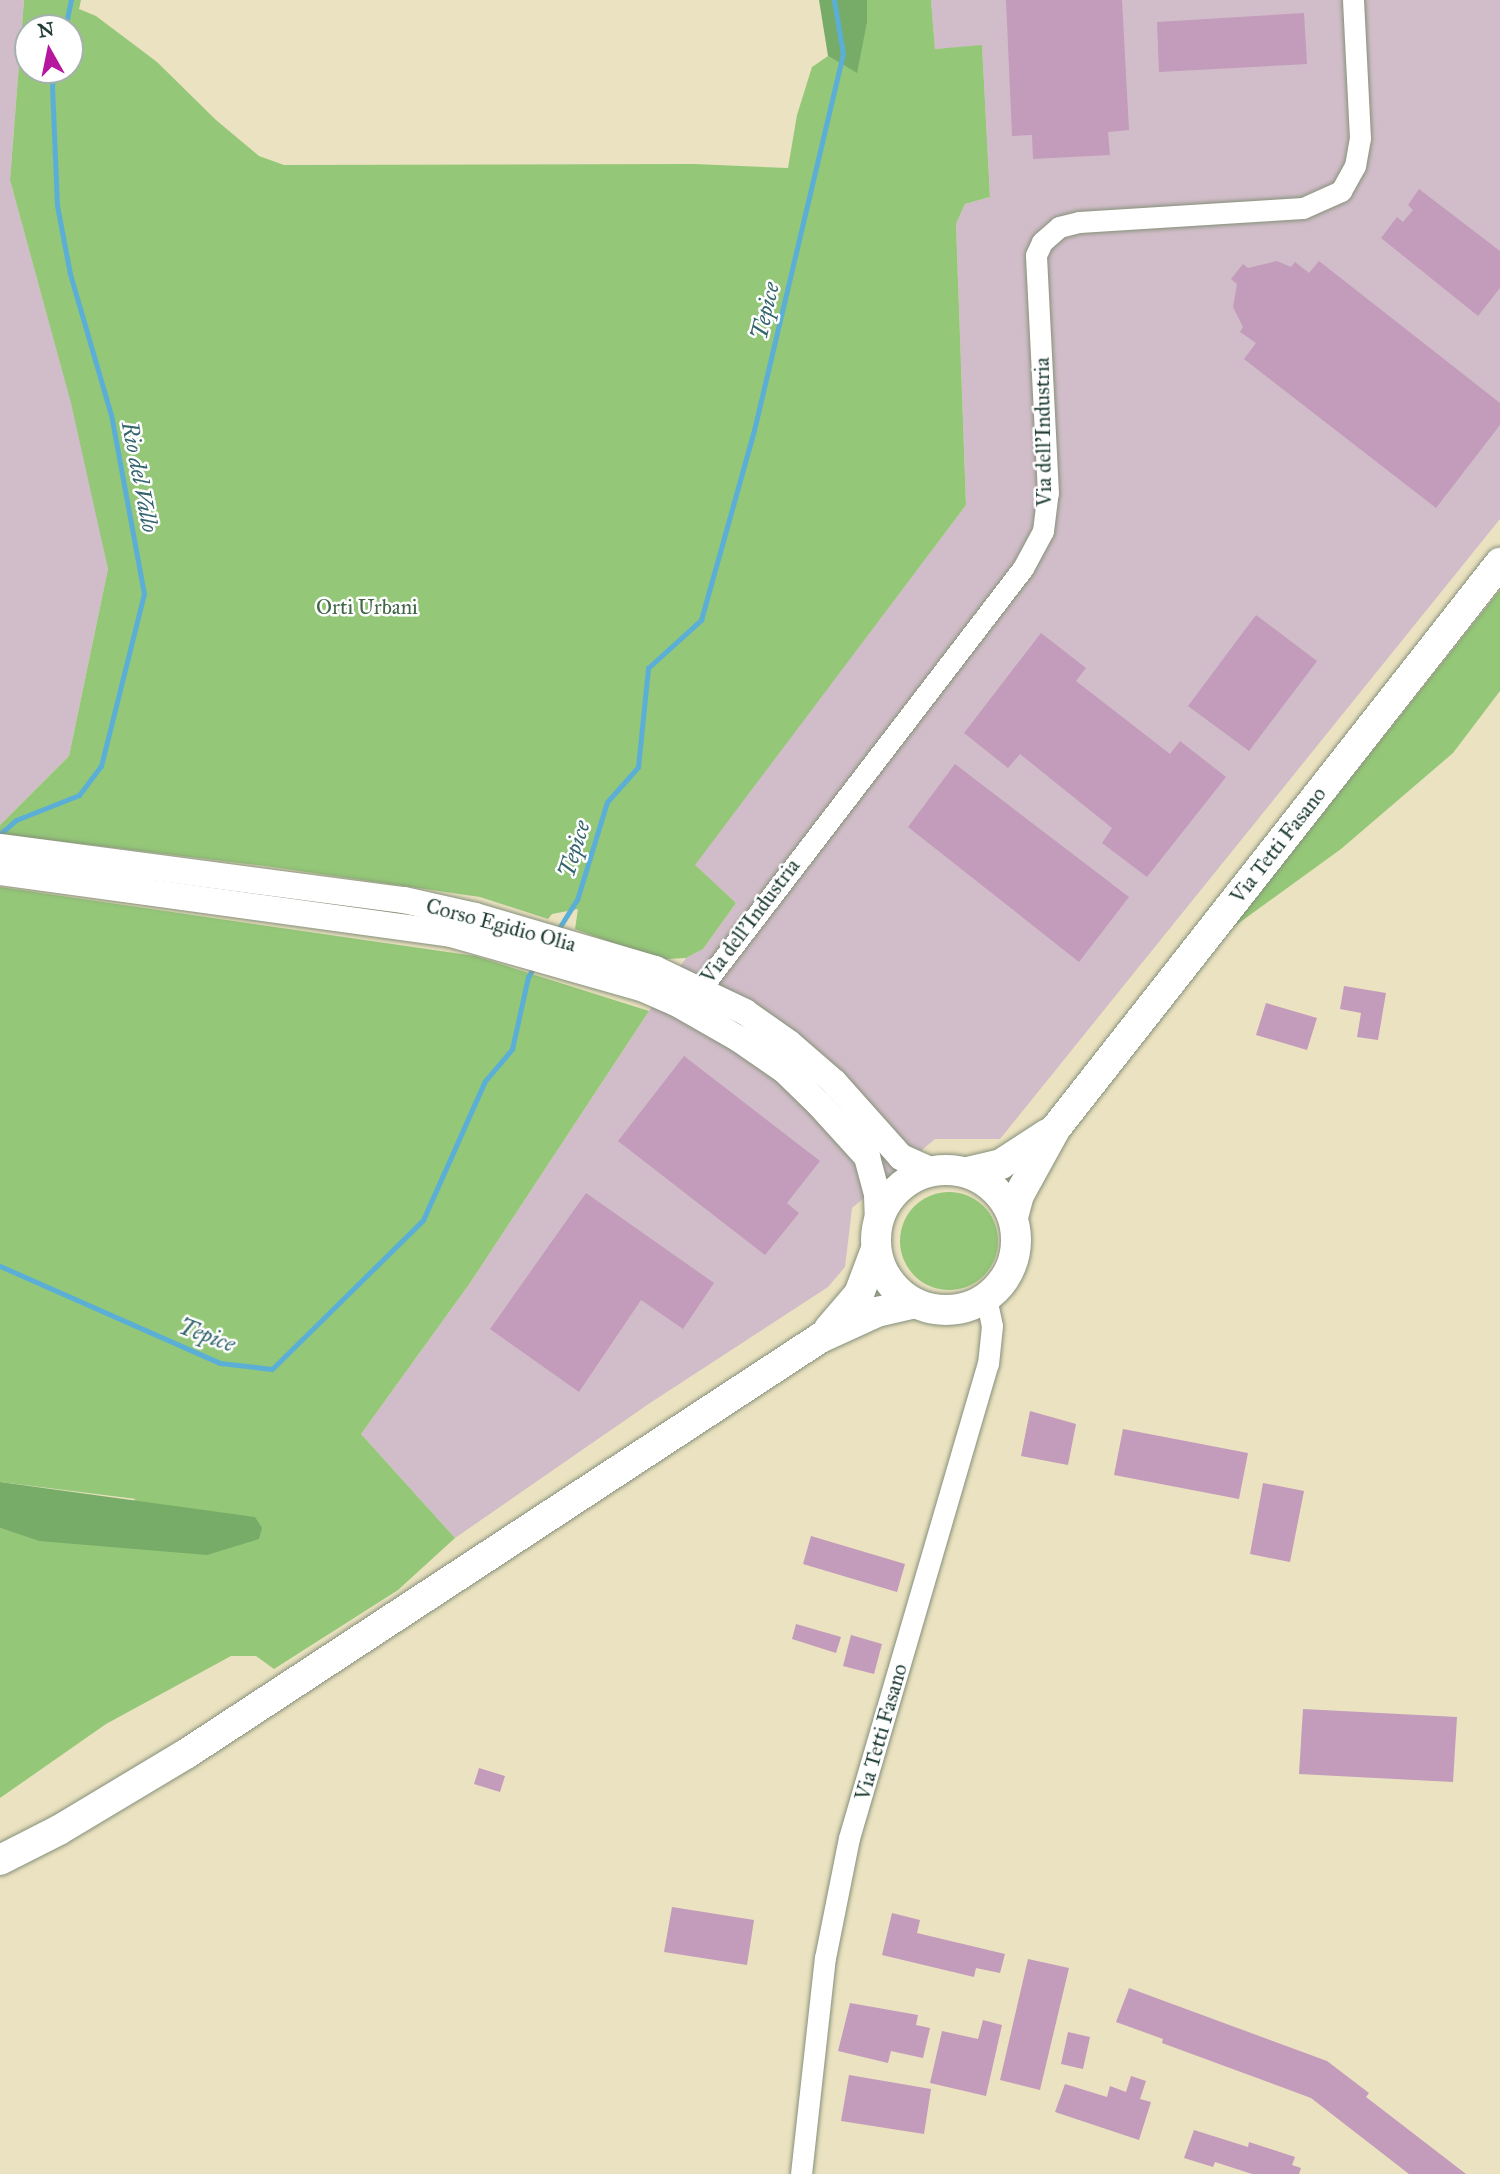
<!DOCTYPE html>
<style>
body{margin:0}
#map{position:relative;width:1500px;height:2174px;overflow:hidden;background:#ebe2c1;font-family:"IM FELL Great Primer",serif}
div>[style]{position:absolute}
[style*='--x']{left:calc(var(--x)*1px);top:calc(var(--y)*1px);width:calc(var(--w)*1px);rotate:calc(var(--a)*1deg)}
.industrial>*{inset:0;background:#d1bdc9}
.green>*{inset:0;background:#94c778}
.round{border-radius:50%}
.forest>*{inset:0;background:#77ac68}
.stream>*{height:5px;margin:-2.5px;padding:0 2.5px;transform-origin:2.5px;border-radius:2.5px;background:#5bafd7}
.building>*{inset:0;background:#c39bbb}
.roads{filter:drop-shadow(0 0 2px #85907a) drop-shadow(0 0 2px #85907a)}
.minor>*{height:21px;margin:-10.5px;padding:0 10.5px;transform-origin:10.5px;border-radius:10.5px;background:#fff}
.tertiary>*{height:26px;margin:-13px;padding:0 13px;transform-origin:13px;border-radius:13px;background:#fff}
.secondary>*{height:30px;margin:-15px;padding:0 15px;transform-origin:15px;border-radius:15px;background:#fff}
.secondary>.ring{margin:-15px;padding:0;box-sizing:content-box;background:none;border:30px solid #fff;border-radius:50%}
span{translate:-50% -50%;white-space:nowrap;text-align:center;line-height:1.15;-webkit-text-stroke:5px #fff;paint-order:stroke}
.street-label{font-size:21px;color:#1f3d34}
.park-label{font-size:21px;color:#426648}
.water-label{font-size:23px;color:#34656d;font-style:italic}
.north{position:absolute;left:14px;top:14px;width:70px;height:70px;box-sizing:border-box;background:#fff;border:2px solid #a5b1ae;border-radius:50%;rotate:351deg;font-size:19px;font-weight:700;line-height:28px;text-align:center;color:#1f3d34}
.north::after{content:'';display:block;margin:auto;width:24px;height:32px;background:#b5179e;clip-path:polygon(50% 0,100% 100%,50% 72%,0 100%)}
</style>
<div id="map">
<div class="industrial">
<i style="clip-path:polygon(0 0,24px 0,10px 180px,83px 445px,108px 569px,69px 756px,0 825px)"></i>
<i style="clip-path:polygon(931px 0,1500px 0,1500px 519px,1000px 1139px,935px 1139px,852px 1208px,845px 1267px,828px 1287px,650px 1403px,455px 1538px,361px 1434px,470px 1283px,649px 1011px,686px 958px,703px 949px,736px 903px,694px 865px,966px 505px,956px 224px,965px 204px,990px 197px,982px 46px,935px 49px)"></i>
</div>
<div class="green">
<i style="clip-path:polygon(evenodd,24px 0,81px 0,79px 9px,96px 16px,157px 62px,216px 120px,259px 156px,284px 165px,694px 164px,788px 168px,797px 115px,812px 67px,828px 56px,856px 72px,867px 23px,867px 0,931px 0,935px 49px,982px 45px,990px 197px,965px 204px,956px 224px,966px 505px,695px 865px,736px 903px,703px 949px,686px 958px,667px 959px,635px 951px,575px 929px,578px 909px,552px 914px,548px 919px,480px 897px,265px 866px,0 834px,0 825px,69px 756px,108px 569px,71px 403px,10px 180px,24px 0,28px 28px,70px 28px,70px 70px,28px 70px,28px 28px)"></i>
<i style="clip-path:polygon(1500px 590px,1500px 691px,1453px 753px,1341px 849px,1232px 928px)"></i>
<i style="clip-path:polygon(0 887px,475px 956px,649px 1011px,470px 1283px,361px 1434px,455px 1538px,398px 1590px,274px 1669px,256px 1656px,231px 1656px,106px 1724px,0 1798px,0 1528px,40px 1541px,136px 1499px,0 1482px)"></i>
<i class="round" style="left:900px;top:1192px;width:98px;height:98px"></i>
</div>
<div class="forest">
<i style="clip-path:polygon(819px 0,867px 0,867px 23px,857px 73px,828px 56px)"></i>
<i style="clip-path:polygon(0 1482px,255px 1517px,262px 1528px,259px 1539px,207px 1555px,39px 1541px,0 1528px)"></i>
</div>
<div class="stream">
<i style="--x:65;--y:28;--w:29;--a:-78"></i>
<i style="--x:0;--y:834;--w:21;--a:-41"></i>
<i style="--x:16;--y:820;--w:68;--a:-21.6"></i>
<i style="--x:79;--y:795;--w:36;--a:-53"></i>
<i style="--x:101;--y:766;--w:177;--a:-76"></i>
<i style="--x:144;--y:594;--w:182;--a:-100.4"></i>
<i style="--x:111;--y:415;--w:147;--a:-106.2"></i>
<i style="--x:70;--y:274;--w:70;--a:-100.7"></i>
<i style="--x:57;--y:205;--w:120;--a:-92.4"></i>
<i style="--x:52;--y:85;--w:16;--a:-75"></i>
<i style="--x:556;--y:933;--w:39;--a:-58"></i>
<i style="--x:577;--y:900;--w:102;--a:-73"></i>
<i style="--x:607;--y:802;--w:47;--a:-48.5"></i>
<i style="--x:638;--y:767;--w:100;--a:-84.2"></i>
<i style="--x:648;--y:668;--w:72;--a:-42.2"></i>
<i style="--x:701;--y:620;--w:197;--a:-74.4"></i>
<i style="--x:754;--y:430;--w:386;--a:-76.7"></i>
<i style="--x:843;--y:54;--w:55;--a:-99.5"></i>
<i style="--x:0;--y:1266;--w:240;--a:23.8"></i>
<i style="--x:220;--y:1363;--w:52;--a:6.6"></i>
<i style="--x:272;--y:1369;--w:212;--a:-44.6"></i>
<i style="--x:423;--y:1220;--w:152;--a:-66"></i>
<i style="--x:485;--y:1081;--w:42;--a:-49.8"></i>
<i style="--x:512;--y:1049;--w:74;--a:-77.5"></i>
<i style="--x:528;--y:977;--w:14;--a:-60"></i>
</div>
<div class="building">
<i style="clip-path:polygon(1006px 0,1122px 0,1129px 130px,1108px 132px,1110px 155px,1033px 159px,1032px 135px,1012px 136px)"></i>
<i style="clip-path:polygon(1304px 13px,1307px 64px,1159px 72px,1157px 22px)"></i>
<i style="clip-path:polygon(1419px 189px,1500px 251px,1500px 288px,1478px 316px,1381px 238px,1397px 217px,1403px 222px,1413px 210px,1408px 205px)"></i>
<i style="clip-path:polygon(1277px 261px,1291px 267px,1295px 262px,1309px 273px,1319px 261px,1500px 403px,1500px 425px,1436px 508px,1244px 359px,1256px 343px,1240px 332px,1243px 327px,1233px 307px,1237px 284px,1231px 279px,1243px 264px,1248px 268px)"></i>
<i style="clip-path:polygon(1256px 615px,1317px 661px,1249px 751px,1188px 706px)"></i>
<i style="clip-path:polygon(1041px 633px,1086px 668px,1076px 681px,1170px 754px,1180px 741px,1226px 777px,1147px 877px,1102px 843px,1112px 828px,1020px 754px,1008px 768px,964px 733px)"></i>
<i style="clip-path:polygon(955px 764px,1129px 897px,1079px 962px,908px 827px)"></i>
<i style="clip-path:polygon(1344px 986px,1386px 993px,1378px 1040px,1357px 1037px,1361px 1013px,1340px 1009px)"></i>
<i style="clip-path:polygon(1266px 1003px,1317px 1018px,1307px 1050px,1256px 1035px)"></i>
<i style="clip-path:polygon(684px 1056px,820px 1161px,787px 1203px,799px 1213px,765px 1255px,618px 1141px)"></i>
<i style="clip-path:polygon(586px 1193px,714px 1283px,683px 1329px,641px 1300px,579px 1392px,490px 1329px)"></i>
<i style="clip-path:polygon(1030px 1411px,1076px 1424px,1068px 1465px,1021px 1456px)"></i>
<i style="clip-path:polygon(1123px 1429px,1248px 1453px,1239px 1499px,1114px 1475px)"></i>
<i style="clip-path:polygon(1263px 1483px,1304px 1491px,1290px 1562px,1250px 1554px)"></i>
<i style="clip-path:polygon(811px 1536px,905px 1564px,897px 1592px,803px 1564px)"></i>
<i style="clip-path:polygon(796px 1624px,841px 1637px,836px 1653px,792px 1639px)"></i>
<i style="clip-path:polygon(851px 1635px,882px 1644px,874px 1674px,843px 1666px)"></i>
<i style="clip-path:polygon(1303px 1709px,1457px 1717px,1453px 1782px,1299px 1774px)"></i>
<i style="clip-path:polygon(479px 1768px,505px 1776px,500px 1792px,474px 1784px)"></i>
<i style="clip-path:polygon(672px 1907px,754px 1920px,747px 1965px,664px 1952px)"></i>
<i style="clip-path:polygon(892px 1913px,920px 1920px,917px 1933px,1005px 1954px,1000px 1973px,976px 1968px,974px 1977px,882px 1955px)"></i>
<i style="clip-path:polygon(1028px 1959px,1069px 1968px,1040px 2090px,1000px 2080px)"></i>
<i style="clip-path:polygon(1129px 1988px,1327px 2061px,1369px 2093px,1366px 2097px,1466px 2174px,1409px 2174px,1311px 2098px,1162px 2043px,1163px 2039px,1116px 2022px)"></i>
<i style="clip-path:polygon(850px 2003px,918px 2015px,916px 2025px,930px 2028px,923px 2058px,891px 2051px,888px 2063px,838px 2051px)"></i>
<i style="clip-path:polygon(983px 2020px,1002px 2025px,986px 2096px,930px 2083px,942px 2031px,978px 2039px)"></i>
<i style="clip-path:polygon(1068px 2032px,1090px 2037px,1083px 2069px,1061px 2064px)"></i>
<i style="clip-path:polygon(849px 2075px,931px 2089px,924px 2134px,841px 2121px)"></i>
<i style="clip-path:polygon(1131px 2076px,1146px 2081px,1140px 2099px,1151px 2102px,1139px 2140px,1055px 2112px,1065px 2084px,1107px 2097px,1110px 2086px,1126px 2092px)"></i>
<i style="clip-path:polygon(1194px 2130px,1248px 2147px,1249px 2142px,1295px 2157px,1292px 2165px,1301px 2168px,1299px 2174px,1252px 2174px,1215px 2162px,1213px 2167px,1184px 2158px)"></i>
</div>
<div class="roads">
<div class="minor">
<i style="--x:691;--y:1001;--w:546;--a:-52.52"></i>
<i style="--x:1023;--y:568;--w:42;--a:-61.6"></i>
<i style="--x:1043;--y:531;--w:38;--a:-83"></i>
<i style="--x:1048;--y:493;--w:238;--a:-92.9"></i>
<i style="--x:1036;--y:255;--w:14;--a:-65"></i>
<i style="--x:1042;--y:242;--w:23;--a:-41"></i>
<i style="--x:1059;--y:227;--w:21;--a:-14"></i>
<i style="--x:1079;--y:222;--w:224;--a:-3.6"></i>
<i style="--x:1303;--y:208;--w:42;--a:-24.1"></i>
<i style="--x:1341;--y:191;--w:29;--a:-61"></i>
<i style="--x:1355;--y:166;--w:28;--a:-80"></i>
<i style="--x:1360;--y:138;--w:138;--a:-92.9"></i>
<i style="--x:801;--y:2174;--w:217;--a:-83.7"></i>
<i style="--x:825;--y:1958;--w:122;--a:-78.7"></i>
<i style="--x:849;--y:1838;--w:494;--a:-73.7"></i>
<i style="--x:988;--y:1364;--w:38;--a:-84"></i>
<i style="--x:992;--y:1326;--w:30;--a:-102"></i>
</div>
<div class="tertiary">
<i style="--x:0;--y:847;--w:407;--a:7.5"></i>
<i style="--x:404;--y:900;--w:73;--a:12.7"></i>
<i style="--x:475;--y:916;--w:188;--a:16.4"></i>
<i style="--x:655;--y:969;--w:100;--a:25.5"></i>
<i style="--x:745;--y:1012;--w:54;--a:35.2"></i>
<i style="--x:789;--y:1043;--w:60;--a:40.9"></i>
<i style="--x:834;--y:1082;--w:101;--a:48.2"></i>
<i style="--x:901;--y:1157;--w:34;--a:24"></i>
<i style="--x:0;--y:872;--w:455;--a:7.8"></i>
<i style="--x:451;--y:934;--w:201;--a:15.9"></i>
<i style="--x:644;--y:989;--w:35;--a:24"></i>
<i style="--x:676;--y:1003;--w:73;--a:29.7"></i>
<i style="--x:739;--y:1039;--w:55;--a:34.6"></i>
<i style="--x:784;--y:1070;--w:49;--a:44.2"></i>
<i style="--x:819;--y:1104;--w:72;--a:47.8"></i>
<i style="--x:867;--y:1157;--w:39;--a:75"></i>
<i style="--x:877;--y:1195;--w:26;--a:88"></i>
</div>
<div class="secondary">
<i class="ring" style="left:876px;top:1170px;width:110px;height:110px"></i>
<i style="--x:967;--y:1172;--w:35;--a:-13"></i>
<i style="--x:1001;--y:1164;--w:55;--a:-33.1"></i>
<i style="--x:1013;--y:1217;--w:23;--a:-75"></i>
<i style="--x:1019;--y:1195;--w:77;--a:-61.1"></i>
<i style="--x:1056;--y:1128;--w:719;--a:-51.84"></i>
<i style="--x:829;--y:1329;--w:46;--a:-49.4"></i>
<i style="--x:859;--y:1294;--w:48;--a:-69.3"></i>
<i style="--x:0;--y:1860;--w:66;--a:-27"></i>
<i style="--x:59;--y:1830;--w:148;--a:-30.9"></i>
<i style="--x:186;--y:1754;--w:758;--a:-33.27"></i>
<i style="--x:820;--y:1338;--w:63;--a:-24.5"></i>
<i style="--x:877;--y:1312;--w:39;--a:-13"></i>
</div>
</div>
<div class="street-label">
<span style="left:1043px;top:432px;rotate:-91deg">Via dell'Industria</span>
<span style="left:1278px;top:845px;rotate:-52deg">Via Tetti Fasano</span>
<span style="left:750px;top:921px;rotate:-53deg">Via dell'Industria</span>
<span style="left:501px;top:925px;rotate:15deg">Corso Egidio Olia</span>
<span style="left:881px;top:1732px;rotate:-74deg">Via Tetti Fasano</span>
</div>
<div class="park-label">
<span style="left:367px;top:607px">Orti Urbani</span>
</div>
<div class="water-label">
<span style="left:765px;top:311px;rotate:-77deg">Tepice</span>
<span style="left:140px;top:477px;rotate:79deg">Rio del Vallo</span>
<span style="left:574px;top:849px;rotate:-73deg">Tepice</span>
<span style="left:207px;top:1335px;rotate:20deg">Tepice</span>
</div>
<div class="north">N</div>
</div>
